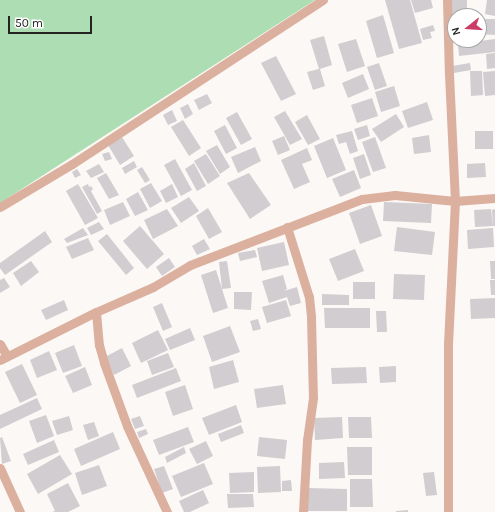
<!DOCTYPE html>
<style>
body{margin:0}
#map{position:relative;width:495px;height:512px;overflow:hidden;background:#fcf8f5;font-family:Karla,sans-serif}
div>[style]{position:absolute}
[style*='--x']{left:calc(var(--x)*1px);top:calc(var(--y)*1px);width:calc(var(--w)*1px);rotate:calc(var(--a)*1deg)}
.green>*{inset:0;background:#addeb3}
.building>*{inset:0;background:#d1cdd0}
.street>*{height:9px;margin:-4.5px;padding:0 4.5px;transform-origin:4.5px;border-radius:4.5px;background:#dcb09e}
span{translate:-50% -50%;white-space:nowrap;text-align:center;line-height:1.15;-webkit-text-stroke:3px #fff;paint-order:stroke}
.north{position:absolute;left:447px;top:8px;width:40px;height:40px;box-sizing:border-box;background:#fff;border:1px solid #a7a7a7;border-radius:50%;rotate:253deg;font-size:11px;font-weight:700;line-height:16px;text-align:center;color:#242322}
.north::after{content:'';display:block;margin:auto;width:14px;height:18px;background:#cb3d67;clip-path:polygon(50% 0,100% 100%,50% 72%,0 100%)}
.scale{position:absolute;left:8px;top:16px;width:84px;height:18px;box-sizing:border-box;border:2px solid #242322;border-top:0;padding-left:5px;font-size:12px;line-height:14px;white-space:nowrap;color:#242322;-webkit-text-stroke:3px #fff;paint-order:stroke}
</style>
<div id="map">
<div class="green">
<i style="clip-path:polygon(0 0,315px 0,0 203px)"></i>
</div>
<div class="building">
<i style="clip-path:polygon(385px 0,410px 0,422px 43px,399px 49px)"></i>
<i style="clip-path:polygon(411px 0,431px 0,433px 8px,415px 13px)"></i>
<i style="clip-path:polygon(452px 0,467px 0,467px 16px,452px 16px)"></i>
<i style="clip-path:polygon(487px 0,495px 0,495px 16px,485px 14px)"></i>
<i style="clip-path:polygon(383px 15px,394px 53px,377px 58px,366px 21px)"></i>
<i style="clip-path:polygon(479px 19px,495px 19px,495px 35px,479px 34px)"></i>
<i style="clip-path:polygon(433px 25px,435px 31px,430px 32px,432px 38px,423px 40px,420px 29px)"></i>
<i style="clip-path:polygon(324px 36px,332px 65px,320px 69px,325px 86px,313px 90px,307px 72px,319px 69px,310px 40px)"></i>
<i style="clip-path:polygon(356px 39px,365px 66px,347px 72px,338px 44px)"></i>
<i style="clip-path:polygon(495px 39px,495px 52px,459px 56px,458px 44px)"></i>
<i style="clip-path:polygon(495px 53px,495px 68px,487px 69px,486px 54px)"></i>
<i style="clip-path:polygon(276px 56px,296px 94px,281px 101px,261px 63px)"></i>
<i style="clip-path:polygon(379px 63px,387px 86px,375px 90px,367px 67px)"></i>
<i style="clip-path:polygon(470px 63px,471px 70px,454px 73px,452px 66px)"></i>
<i style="clip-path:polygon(470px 71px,482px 71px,483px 95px,471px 96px)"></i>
<i style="clip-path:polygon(495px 71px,495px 95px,485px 96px,483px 72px)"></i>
<i style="clip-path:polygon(363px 74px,369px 89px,348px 98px,342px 83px)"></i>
<i style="clip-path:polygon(394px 86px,400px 106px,381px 112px,375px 92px)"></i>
<i style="clip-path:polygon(207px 94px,212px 103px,199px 110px,194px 100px)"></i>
<i style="clip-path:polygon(372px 98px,378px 116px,357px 123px,351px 105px)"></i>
<i style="clip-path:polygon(427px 102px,433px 120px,408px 128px,402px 111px)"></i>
<i style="clip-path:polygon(188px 104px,193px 114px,185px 119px,180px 108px)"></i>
<i style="clip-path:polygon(172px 110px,177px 121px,168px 125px,163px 115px)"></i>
<i style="clip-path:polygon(285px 111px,302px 139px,290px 145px,274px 117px)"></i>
<i style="clip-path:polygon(237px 112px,252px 139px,241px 145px,226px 118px)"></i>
<i style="clip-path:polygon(396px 114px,404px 127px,381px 142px,372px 129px)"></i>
<i style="clip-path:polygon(307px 115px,320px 139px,308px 145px,295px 122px)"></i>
<i style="clip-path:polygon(183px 120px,201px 148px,189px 156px,171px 127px)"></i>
<i style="clip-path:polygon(225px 125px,237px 148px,226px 154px,214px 131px)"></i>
<i style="clip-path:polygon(367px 125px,370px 136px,358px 140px,354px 129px)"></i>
<i style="clip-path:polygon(352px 131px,358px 151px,350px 154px,346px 142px,339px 144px,336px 135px)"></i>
<i style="clip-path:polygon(475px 131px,493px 131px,493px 149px,475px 149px)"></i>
<i style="clip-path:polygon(429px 135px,431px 152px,414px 154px,412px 138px)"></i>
<i style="clip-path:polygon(284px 136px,290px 150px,278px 155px,272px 141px)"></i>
<i style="clip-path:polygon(122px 137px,134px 156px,120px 165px,108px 145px)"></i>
<i style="clip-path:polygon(375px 137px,386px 168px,373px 172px,362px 142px)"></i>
<i style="clip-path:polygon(333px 138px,346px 170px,327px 178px,314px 146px)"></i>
<i style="clip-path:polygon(217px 145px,230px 167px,220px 174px,206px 151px)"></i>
<i style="clip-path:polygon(255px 147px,261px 161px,238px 173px,231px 157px)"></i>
<i style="clip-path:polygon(307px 148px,312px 160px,302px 164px,310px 182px,294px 189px,281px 160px)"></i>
<i style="clip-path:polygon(109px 152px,112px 159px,105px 161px,102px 154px)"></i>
<i style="clip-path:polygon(206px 154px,220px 176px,208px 184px,194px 161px)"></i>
<i style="clip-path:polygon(364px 154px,371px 175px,360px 179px,353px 158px)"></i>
<i style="clip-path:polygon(175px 159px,192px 190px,181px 196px,164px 165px)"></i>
<i style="clip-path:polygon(134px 161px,137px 167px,125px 174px,122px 168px)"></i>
<i style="clip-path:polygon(194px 163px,206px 186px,197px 191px,185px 169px)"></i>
<i style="clip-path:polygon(485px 163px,486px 177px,467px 178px,467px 164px)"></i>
<i style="clip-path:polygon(99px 164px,104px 172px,91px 178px,86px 171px)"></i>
<i style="clip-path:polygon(142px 167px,150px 180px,145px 183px,137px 170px)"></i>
<i style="clip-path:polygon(77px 169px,81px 175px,75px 178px,72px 172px)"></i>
<i style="clip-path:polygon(354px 170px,361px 188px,340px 197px,332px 179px)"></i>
<i style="clip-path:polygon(106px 173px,119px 195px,109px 199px,97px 178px)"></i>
<i style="clip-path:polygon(249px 173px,271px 205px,250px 219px,227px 183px)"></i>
<i style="clip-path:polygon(151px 183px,162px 201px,150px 208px,140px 189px)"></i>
<i style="clip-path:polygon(78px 184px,98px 218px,85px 225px,66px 191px)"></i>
<i style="clip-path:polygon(88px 184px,89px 187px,91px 186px,93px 189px,91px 191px,102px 211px,97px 214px,82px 187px)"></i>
<i style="clip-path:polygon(172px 184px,178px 197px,166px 203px,160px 191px)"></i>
<i style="clip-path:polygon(138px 192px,148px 210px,135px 216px,126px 199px)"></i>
<i style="clip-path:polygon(189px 197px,199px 211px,181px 223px,171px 208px)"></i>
<i style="clip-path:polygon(123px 202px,130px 216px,110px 225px,104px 210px)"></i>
<i style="clip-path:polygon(384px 202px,432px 204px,431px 223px,383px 221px)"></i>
<i style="clip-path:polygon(371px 205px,382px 236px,360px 244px,349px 213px)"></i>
<i style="clip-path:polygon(208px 208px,222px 232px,209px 239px,196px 216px)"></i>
<i style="clip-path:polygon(167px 209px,178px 226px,153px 239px,144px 220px)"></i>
<i style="clip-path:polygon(491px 209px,493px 226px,475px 227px,474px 210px)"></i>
<i style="clip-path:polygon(495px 209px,495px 226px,493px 226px,492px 210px)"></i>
<i style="clip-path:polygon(99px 222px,104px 229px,91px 235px,87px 228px)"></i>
<i style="clip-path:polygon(140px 226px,164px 254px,147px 269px,123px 241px)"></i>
<i style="clip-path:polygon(397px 227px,435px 232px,432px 255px,394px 251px)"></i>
<i style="clip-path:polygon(83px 228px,88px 235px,67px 243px,64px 239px)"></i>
<i style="clip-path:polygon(493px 228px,494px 247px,468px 249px,467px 230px)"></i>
<i style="clip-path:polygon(45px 231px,52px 242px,5px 275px,0 268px,0 263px)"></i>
<i style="clip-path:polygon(107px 234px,134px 268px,126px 275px,98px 241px)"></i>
<i style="clip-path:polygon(88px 238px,94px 250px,72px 259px,66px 247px)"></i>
<i style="clip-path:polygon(204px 239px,210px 249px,197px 255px,192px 246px)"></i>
<i style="clip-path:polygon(284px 242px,289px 265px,262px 271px,257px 248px)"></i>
<i style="clip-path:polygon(355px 249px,364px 271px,338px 281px,329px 259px)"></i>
<i style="clip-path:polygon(255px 250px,257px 257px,240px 261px,238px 253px)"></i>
<i style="clip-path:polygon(169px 258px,175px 267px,162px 276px,156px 267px)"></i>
<i style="clip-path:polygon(31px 261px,39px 272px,21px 286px,13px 273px)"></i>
<i style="clip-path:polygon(227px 261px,231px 288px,222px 289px,219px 262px)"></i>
<i style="clip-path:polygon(490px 261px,495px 261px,495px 279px,491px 279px)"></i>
<i style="clip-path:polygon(216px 270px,228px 308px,213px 313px,201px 275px)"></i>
<i style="clip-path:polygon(394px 274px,425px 275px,424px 300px,393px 299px)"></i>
<i style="clip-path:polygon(283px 275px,287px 289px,284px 291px,297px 287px,301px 303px,290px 306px,287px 297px,269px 303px,262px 281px)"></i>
<i style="clip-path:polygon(4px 278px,10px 287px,0 293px,0 280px)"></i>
<i style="clip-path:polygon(490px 280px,495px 280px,495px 295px,491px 295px)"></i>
<i style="clip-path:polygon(353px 282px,375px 282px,375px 299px,353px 299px)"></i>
<i style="clip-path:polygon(234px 292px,252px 292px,251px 310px,234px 309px)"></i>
<i style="clip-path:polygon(322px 294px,349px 295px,349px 305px,322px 305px)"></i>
<i style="clip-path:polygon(495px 298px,495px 318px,471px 319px,470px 299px)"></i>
<i style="clip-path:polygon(64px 300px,68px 310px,46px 320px,41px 310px)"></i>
<i style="clip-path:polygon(286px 300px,291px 316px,267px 323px,262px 307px)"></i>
<i style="clip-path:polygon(162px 303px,172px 327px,163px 331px,153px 307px)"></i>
<i style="clip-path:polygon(324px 308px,370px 308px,370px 328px,325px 328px)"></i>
<i style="clip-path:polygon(376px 311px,386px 311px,387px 332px,377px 332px)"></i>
<i style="clip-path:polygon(258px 319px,261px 329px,253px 331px,250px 321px)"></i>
<i style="clip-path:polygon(230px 326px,240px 352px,212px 362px,203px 336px)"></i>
<i style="clip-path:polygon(190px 328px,195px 340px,170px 350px,165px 339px)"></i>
<i style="clip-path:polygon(158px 330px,168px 350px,141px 363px,132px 343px)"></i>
<i style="clip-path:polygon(74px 345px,82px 366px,63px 373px,55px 353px)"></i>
<i style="clip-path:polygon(122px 348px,131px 366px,114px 375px,105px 357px)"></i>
<i style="clip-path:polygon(49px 351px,57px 370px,37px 378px,30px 360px)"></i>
<i style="clip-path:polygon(168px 353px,174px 367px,152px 375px,147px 361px)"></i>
<i style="clip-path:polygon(233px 360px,239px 382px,214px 389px,209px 367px)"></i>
<i style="clip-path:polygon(22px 364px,37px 395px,20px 403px,5px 372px)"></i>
<i style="clip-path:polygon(396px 366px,396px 382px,380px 383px,379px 367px)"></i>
<i style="clip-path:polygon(85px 367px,92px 385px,73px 393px,65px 376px)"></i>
<i style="clip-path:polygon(366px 367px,367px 383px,332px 384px,331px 368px)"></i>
<i style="clip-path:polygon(176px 368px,181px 381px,137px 398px,132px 385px)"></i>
<i style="clip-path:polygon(185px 385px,193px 409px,173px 416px,165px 392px)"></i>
<i style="clip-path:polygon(283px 385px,286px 404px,257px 408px,254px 389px)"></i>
<i style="clip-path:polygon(37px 398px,42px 409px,0 429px,0 415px)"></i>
<i style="clip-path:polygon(236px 405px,242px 422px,209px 435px,202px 418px)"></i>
<i style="clip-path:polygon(46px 415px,54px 436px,37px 443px,29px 421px)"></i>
<i style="clip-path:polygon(69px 416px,73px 430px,57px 435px,52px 421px)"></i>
<i style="clip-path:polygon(140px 416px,144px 426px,135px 429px,131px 419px)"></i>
<i style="clip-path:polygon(342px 417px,343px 438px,315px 440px,314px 418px)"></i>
<i style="clip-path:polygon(348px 417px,371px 417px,372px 438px,349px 438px)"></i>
<i style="clip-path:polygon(94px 422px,99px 436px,88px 440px,83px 425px)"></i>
<i style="clip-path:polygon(241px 425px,244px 433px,221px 442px,218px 434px)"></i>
<i style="clip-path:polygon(188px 427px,194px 442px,159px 455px,153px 440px)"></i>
<i style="clip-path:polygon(146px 429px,148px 434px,139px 438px,137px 432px)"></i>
<i style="clip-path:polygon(113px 432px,120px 449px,81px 466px,74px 449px)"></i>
<i style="clip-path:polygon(2px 437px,11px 461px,2px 464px,0 438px)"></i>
<i style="clip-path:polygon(259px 437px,287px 440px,285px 459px,257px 456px)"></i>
<i style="clip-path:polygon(54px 440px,59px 452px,28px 465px,23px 454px)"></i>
<i style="clip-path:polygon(206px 441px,213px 456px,197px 464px,189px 449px)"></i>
<i style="clip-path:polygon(184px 447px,186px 453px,167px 463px,165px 457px)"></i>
<i style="clip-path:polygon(347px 447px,372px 447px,372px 475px,348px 475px)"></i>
<i style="clip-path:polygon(60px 455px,72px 474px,38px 494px,27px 474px)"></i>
<i style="clip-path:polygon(344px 462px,345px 478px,319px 479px,319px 463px)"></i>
<i style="clip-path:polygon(204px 463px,213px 484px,181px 497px,172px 476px)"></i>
<i style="clip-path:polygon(99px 465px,107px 486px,82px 495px,75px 473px)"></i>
<i style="clip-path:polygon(164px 466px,173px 489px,162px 493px,154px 469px)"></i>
<i style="clip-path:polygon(280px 466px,281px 492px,258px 493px,257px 467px)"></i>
<i style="clip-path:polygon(254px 472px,254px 492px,230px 493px,229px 473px)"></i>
<i style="clip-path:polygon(434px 472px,437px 495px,426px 496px,423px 473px)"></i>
<i style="clip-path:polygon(350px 479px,372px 479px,373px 507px,350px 507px)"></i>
<i style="clip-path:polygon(291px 480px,292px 491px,282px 491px,282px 481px)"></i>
<i style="clip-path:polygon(68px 483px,80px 506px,68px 512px,52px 512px,55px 511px,47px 494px)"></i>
<i style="clip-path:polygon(308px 488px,347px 489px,347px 511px,308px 511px)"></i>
<i style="clip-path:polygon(203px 490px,209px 503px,190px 512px,184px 512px,179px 501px)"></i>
<i style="clip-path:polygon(227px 494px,253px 494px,254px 507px,228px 508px)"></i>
<i style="clip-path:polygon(408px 510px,408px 512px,396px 512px,396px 511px)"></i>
</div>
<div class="street">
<i style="--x:447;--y:0;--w:74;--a:88.5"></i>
<i style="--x:449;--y:74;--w:127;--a:87.3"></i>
<i style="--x:455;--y:201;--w:145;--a:92.8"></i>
<i style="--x:448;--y:346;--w:166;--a:90"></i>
<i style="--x:0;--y:207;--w:84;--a:-30.8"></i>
<i style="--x:72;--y:164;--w:300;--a:-33.2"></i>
<i style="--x:287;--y:227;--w:73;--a:72.6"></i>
<i style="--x:309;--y:297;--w:20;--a:84"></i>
<i style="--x:311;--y:317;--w:81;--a:88.6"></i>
<i style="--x:313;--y:398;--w:42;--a:98.1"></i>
<i style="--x:307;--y:440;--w:72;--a:93.2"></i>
<i style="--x:96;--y:312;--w:33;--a:85"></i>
<i style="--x:99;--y:345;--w:19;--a:74"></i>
<i style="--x:104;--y:363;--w:67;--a:69.9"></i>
<i style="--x:127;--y:426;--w:95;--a:65.1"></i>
<i style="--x:0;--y:344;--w:14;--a:60"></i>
<i style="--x:0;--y:360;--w:107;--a:-26.6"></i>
<i style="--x:96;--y:312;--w:62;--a:-23.7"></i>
<i style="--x:153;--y:287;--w:43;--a:-30.7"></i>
<i style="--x:190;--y:265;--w:184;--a:-21"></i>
<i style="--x:362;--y:199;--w:33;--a:-7"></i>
<i style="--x:395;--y:195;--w:60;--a:5.7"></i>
<i style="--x:455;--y:201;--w:40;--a:-4.3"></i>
<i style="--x:0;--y:468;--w:48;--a:65.6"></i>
</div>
<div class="north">N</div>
<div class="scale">50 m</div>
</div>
